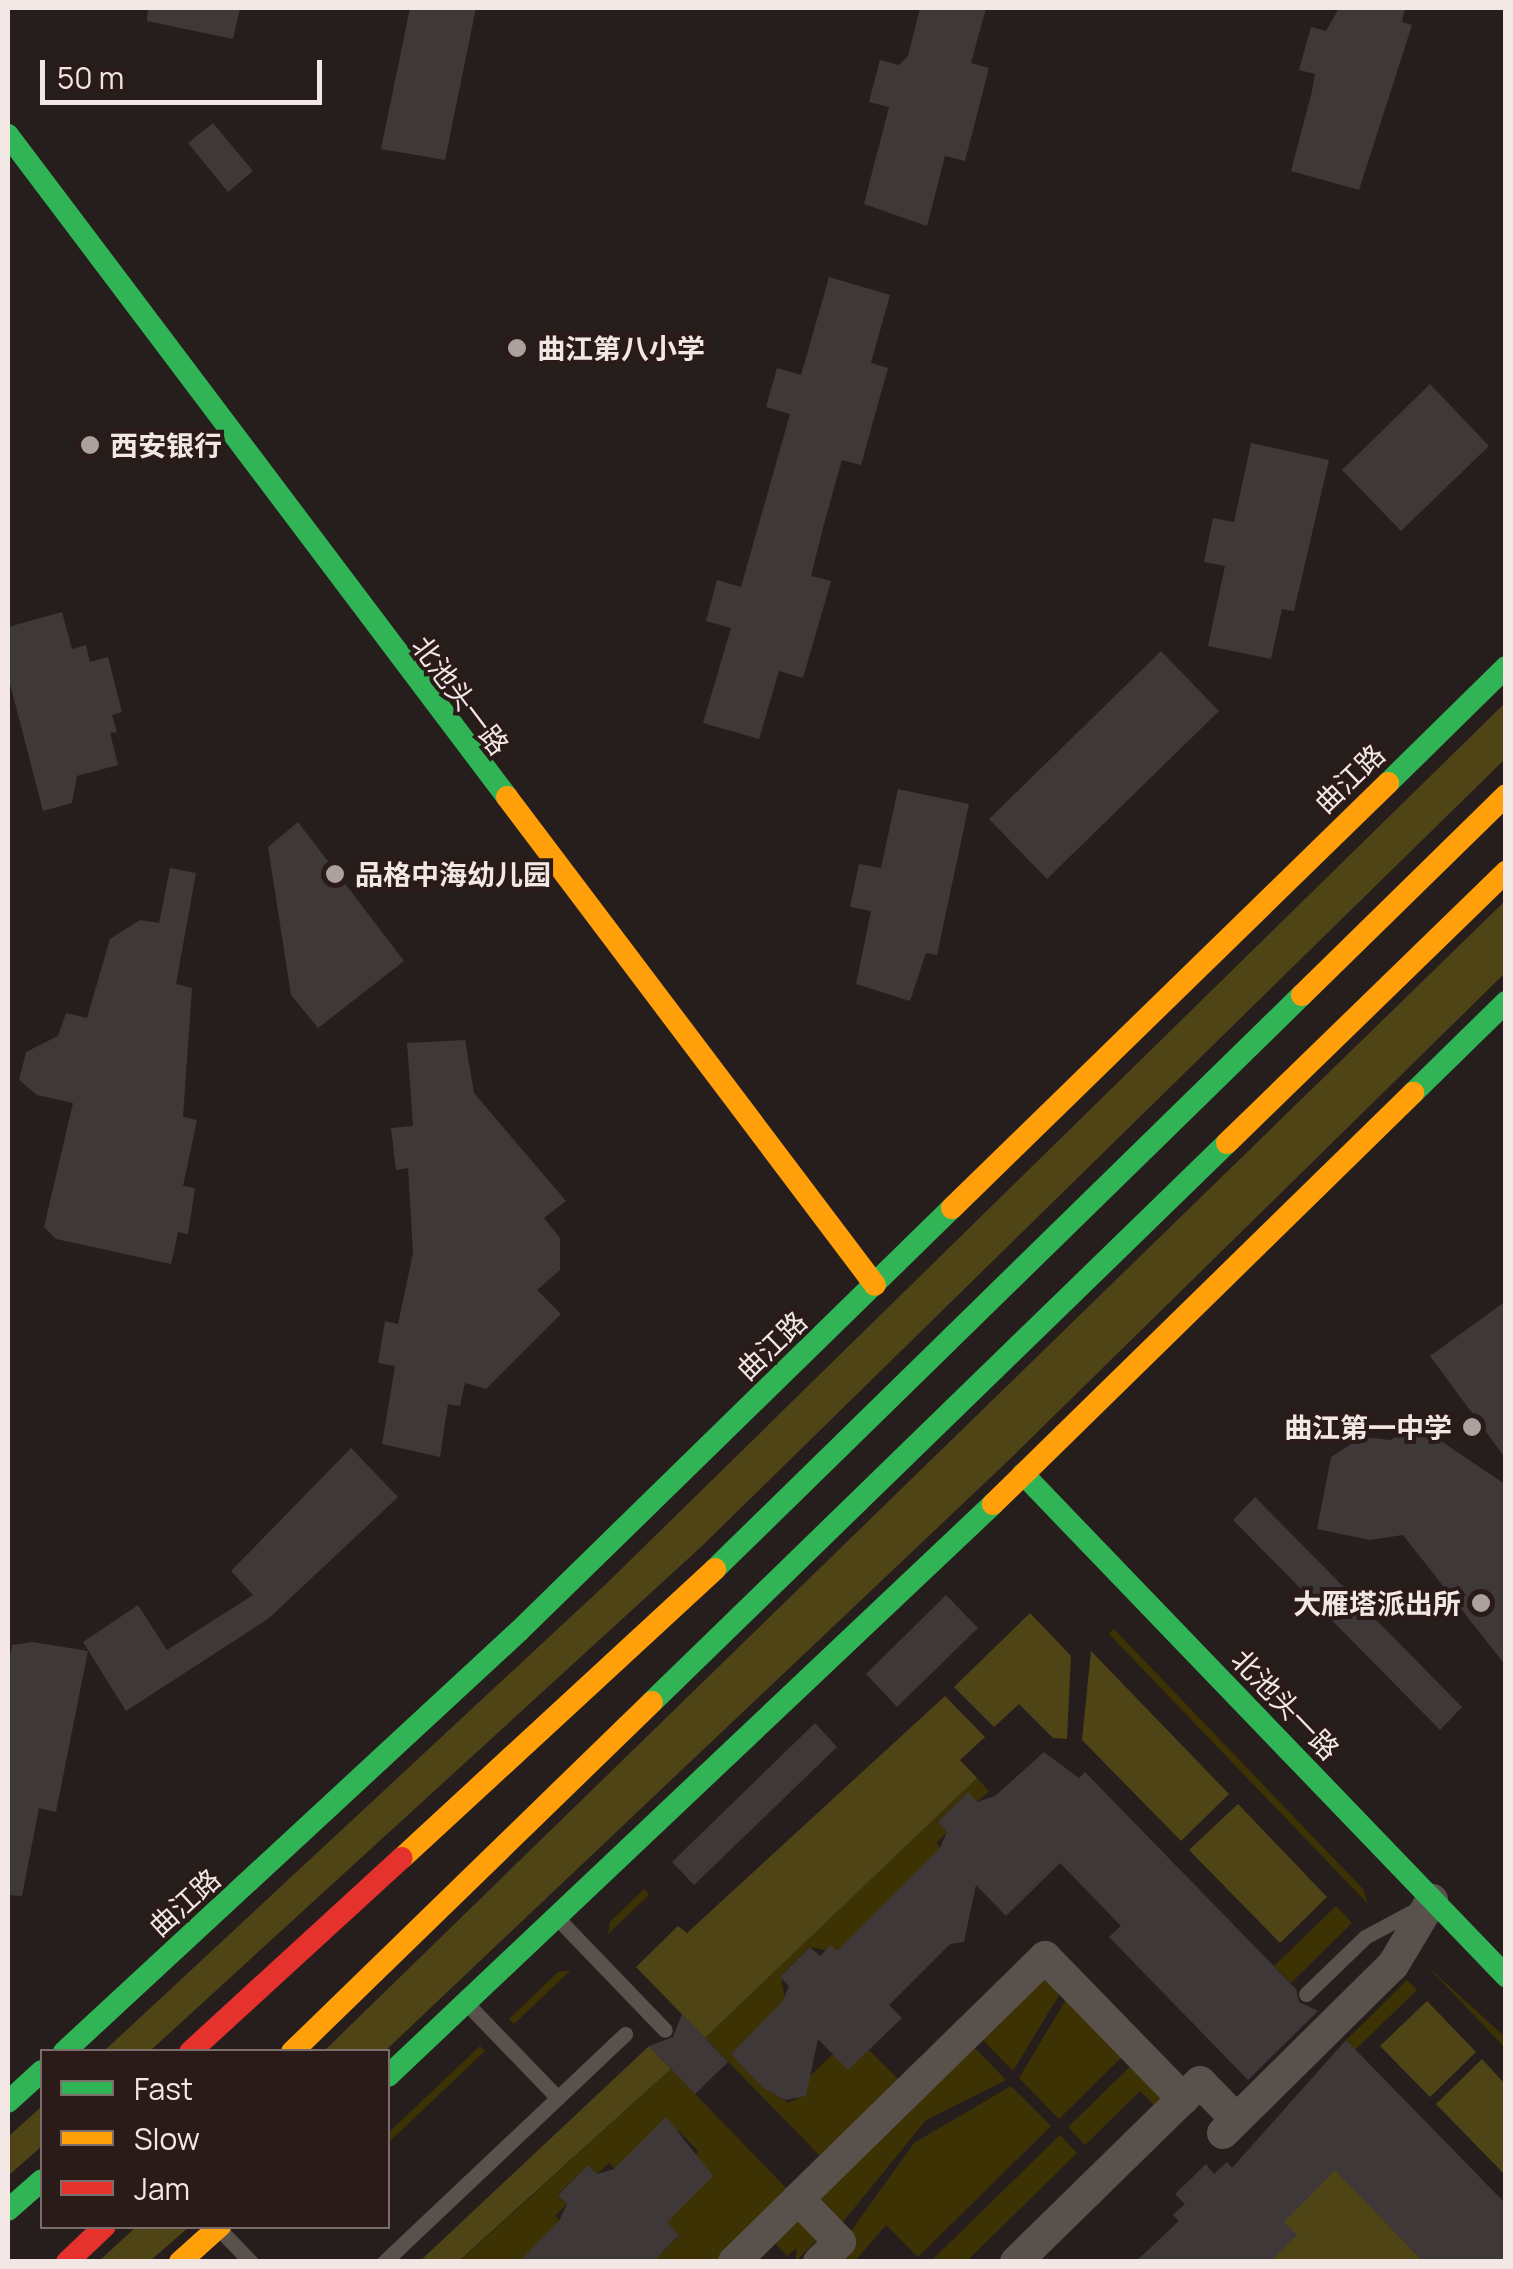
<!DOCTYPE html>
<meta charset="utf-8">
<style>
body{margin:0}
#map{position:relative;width:1513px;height:2269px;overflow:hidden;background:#261e1d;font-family:Manrope,"Noto Sans SC",sans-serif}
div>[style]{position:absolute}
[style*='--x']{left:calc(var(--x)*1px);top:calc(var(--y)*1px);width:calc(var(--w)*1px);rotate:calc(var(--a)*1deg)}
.green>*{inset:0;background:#3c3204}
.forest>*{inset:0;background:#4f4416}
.building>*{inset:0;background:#3f3839}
.lane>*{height:15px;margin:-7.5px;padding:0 7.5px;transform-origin:7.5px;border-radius:7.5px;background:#59524c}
.street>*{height:32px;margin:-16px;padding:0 16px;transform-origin:16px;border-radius:16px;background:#59524c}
.fast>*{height:22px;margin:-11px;padding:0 11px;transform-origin:11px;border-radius:11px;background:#30b455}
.slow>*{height:22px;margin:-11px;padding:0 11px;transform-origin:11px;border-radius:11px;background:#ff9f0a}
.jam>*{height:22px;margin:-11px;padding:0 11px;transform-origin:11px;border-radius:11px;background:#e5322d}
.dots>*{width:28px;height:28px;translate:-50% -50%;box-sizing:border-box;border:5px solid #2a1b19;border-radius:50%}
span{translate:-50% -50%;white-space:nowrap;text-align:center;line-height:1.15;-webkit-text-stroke:8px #2a1b19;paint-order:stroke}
.poi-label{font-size:28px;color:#f2e7e5;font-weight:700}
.left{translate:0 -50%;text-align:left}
.right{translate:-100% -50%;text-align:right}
.street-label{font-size:28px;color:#f2e7e5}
.frame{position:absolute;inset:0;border:10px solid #f2e7e5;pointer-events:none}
.legend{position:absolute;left:40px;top:2049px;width:350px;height:180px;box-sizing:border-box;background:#2a1b19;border:2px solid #7a6d6b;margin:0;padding:12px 18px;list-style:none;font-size:30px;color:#f2e7e5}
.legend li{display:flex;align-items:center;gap:20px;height:50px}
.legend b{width:50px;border:2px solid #7a6d6b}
.scale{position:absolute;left:40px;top:60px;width:282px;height:45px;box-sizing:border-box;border:5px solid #f2e7e5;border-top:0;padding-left:12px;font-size:30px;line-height:35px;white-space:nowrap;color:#f2e7e5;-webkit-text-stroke:8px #2a1b19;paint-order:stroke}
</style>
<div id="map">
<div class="green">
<i style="clip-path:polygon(1114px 1629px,1363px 1889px,1368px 1904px,1109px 1634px)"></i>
<i style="clip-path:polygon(977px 1778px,989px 1791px,977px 1802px,967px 1793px,938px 1822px,947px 1832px,936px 1843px,943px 1851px,839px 1953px,810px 1947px,781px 1976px,786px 2006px,744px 2067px,763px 2087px,788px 2103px,805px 2095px,803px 2083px,833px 2054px,869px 2050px,901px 2082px,823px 2159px,705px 2038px)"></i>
<i style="clip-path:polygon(644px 1889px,649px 1895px,608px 1934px,610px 1922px)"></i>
<i style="clip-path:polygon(1336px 1906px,1352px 1923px,1291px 1983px,1274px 1966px)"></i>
<i style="clip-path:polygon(1426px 1965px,1505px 2037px,1505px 2048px)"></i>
<i style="clip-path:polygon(571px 1970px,514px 2024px,509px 2019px,558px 1972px)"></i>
<i style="clip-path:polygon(1047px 1970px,1064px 1987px,1013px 2071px,979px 2036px)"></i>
<i style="clip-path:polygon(1407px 1980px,1417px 1990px,1355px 2050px,1346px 2040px)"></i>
<i style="clip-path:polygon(1070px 1993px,1127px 2052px,1059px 2119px,1019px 2078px)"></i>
<i style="clip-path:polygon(971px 2044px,1006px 2080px,926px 2120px,838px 2228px,811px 2200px)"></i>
<i style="clip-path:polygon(480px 2046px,485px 2051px,388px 2143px,388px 2133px)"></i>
<i style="clip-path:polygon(1136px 2061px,1167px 2093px,1154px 2105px,1140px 2091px,1085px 2145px,1068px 2127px)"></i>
<i style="clip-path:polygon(671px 2069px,790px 2192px,719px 2261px,653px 2261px,679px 2236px,664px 2219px,698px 2151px,679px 2131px,617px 2171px,609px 2163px,597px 2174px,588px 2165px,558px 2194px,567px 2204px,555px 2216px,563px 2224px,528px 2259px,459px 2262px)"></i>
<i style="clip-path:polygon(1011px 2086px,1051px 2126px,918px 2257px,886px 2225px,855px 2261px,829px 2262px,914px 2143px)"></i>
<i style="clip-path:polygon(1060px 2135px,1077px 2153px,967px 2261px,931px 2261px)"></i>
<i style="clip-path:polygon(796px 2216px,818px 2239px,795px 2262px,797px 2248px,787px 2256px,772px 2240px)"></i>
</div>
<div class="forest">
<i style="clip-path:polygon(1505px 703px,1505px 759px,702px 1546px,150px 2051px,103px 2052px,606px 1584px)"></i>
<i style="clip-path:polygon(1505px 901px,1505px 973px,1010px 1459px,385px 2051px,323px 2052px)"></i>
<i style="clip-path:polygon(1030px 1613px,1071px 1656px,1067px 1739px,1053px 1738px,1019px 1704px,994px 1727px,954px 1687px)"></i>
<i style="clip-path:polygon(1091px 1651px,1229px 1794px,1181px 1841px,1082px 1740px)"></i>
<i style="clip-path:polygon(945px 1696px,985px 1737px,960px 1760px,977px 1778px,705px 2038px,636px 1967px,678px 1926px,687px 1933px)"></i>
<i style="clip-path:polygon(1238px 1804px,1327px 1897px,1280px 1943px,1189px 1850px)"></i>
<i style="clip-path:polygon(1427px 2001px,1476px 2052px,1430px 2097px,1380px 2046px)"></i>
<i style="clip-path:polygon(649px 2046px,671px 2069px,459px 2261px,419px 2262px)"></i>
<i style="clip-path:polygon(1482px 2059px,1505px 2084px,1505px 2175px,1436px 2104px)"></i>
<i style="clip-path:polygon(42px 2106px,42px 2146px,8px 2176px,8px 2137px)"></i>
<i style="clip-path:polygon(1316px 2150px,1424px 2262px,1270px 2262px,1281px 2219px,1330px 2175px)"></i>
<i style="clip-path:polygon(136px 2227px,189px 2227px,150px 2261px,98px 2262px)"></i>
</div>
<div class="building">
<i style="clip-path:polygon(148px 8px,240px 8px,233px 39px,147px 21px)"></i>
<i style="clip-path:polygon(410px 8px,476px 8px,445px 160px,381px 149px)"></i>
<i style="clip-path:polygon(920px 8px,986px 8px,971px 63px,989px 68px,965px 161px,945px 156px,927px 226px,864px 204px,889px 107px,869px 102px,880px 60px,899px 65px,908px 56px)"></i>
<i style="clip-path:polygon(1339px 8px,1405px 8px,1402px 22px,1412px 25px,1359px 190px,1291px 171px,1312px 91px,1315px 74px,1299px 70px,1311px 27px,1326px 31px)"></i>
<i style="clip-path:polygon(213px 123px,253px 171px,228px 192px,188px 143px)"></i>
<i style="clip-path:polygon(829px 277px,890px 295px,871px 363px,888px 368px,861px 465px,842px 460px,824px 524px,811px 576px,831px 581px,803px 678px,779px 671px,759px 739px,703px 723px,731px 628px,706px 621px,717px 580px,741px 587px,790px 414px,766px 407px,777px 368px,801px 375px)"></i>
<i style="clip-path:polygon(1430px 384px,1489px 446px,1401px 531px,1342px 470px)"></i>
<i style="clip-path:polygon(1251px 443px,1329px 460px,1294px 611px,1282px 609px,1271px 659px,1208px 646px,1225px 566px,1204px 562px,1213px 518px,1234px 522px)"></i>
<i style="clip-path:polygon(62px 612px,72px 649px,86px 645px,90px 662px,108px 657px,122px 712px,112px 715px,117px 732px,110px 733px,118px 765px,77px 776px,72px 803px,43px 811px,8px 676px,8px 627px)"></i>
<i style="clip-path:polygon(1161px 651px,1219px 711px,1047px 879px,989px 819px)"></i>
<i style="clip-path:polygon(898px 789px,969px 804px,937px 955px,926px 953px,910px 1001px,856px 984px,871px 911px,850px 907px,859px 864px,881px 868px)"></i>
<i style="clip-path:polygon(298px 822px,404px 961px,318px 1028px,291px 995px,268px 847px)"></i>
<i style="clip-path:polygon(170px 868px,196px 873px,176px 984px,192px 988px,183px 1117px,197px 1120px,183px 1186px,195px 1188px,188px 1234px,178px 1232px,171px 1264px,56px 1239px,44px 1227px,73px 1103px,37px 1095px,19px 1080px,26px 1052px,58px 1036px,66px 1013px,87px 1018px,110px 939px,140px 920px,159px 923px)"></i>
<i style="clip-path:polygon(465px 1040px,474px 1093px,566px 1201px,544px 1218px,560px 1238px,560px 1270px,537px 1290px,561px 1314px,486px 1389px,465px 1383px,460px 1406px,448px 1404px,440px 1457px,382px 1444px,395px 1366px,378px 1363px,385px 1321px,398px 1324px,413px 1253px,408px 1168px,396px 1170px,391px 1128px,413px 1126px,407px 1043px)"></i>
<i style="clip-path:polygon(1506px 1301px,1506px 1459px,1430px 1356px)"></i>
<i style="clip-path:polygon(1413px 1422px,1506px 1485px,1506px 1666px,1403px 1535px,1370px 1540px,1317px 1529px,1331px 1457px,1362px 1437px,1391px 1440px)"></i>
<i style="clip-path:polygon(351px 1448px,398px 1497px,268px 1619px,126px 1711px,83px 1642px,138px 1605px,167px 1650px,253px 1595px,231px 1571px)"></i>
<i style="clip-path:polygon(1255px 1497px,1462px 1707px,1440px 1730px,1233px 1520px)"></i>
<i style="clip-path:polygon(946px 1595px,978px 1628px,897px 1707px,866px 1674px)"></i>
<i style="clip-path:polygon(33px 1642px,88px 1651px,56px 1812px,39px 1808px,22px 1896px,8px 1895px,8px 1669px,12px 1645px)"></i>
<i style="clip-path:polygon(815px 1723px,837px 1747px,694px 1885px,672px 1862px)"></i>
<i style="clip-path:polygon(1044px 1752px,1079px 1778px,1085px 1772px,1296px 1989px,1299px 2002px,1318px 2011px,1248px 2080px,1109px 1937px,1121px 1926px,1060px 1863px,1006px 1916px,976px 1885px,964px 1942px,950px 1944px,889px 2005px,902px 2018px,848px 2070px,818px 2039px,806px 2096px,785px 2100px,763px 2088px,731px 2054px,782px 2002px,789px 1986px,780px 1977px,810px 1947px,820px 1956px,831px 1945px,837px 1951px,940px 1848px,947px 1832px,938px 1822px,968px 1792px,977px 1802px,995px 1796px)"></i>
<i style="clip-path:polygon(682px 2014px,728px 2062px,695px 2094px,649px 2046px,673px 2037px)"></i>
<i style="clip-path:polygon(1346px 2040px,1506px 2204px,1506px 2262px,1424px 2262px,1335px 2170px,1284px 2222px,1297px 2235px,1270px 2262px,1135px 2262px,1179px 2221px,1173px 2215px,1185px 2204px,1175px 2194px,1206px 2164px,1214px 2174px,1227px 2162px,1232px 2168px)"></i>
<i style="clip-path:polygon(666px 2117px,713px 2176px,667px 2222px,679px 2235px,653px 2262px,519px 2262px,559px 2221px,567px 2204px,558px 2195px,588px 2165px,597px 2174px,614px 2169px)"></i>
</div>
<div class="lane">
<i style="--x:560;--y:1921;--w:151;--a:46.1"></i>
<i style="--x:1306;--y:1994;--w:82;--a:-44"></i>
<i style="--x:1365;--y:1937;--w:64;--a:-28.2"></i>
<i style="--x:471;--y:2008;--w:125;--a:46"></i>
<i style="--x:222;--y:2232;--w:42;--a:46"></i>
<i style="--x:384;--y:2262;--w:332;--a:-43.4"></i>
</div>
<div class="street">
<i style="--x:1223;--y:2133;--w:239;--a:-44.7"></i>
<i style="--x:1393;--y:1965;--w:76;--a:-59"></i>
<i style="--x:734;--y:2262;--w:90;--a:-44.5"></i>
<i style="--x:819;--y:2262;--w:29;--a:-44"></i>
<i style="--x:840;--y:2242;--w:60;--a:-134.3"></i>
<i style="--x:798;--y:2199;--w:346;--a:-44.4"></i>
<i style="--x:1045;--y:1957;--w:198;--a:45.8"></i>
<i style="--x:1016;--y:2262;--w:257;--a:-44.4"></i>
<i style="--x:1200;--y:2082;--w:52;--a:45.8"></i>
</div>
<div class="fast">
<i style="--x:8;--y:135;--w:829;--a:52.99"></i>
<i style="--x:1388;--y:783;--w:165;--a:-44.5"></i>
<i style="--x:1413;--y:1093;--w:130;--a:-44.4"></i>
<i style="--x:1023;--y:1474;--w:697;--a:46.11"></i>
<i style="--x:715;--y:1569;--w:821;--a:-44.36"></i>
<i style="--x:652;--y:1702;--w:802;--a:-44.19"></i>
<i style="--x:64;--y:2052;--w:620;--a:-42.78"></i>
<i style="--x:519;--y:1631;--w:605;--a:-44.33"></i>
<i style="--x:388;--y:2076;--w:833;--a:-43.39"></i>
<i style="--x:8;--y:2102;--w:46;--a:-42.4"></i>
<i style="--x:8;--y:2210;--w:45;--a:-41.4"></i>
</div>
<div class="slow">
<i style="--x:507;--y:797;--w:611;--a:52.98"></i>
<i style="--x:1302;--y:995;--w:286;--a:-44.4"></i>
<i style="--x:1227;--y:1143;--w:389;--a:-44.2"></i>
<i style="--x:952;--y:1208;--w:609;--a:-44.27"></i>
<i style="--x:993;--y:1504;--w:588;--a:-44.38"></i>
<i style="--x:402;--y:1858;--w:426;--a:-42.7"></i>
<i style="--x:292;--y:2052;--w:502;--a:-44.19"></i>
<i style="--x:180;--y:2262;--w:54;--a:-42"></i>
</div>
<div class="jam">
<i style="--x:190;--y:2052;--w:287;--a:-42.5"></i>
<i style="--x:67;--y:2262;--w:52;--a:-43.5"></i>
</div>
<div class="dots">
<i style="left:517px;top:348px;background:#aba19f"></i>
<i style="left:90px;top:445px;background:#aba19f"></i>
<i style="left:335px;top:874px;background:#aba19f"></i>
<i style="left:1472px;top:1427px;background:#aba19f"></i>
<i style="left:1481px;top:1603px;background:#aba19f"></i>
</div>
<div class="poi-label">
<span class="left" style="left:537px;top:348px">曲江第八小学</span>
<span class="left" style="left:110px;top:445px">西安银行</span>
<span class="left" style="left:355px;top:874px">品格中海幼儿园</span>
<span class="right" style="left:1452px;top:1427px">曲江第一中学</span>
<span class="right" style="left:1461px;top:1603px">大雁塔派出所</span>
</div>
<div class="street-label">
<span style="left:461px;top:695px;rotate:53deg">北池头一路</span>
<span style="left:1349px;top:778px;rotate:-44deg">曲江路</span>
<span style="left:771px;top:1345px;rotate:-44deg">曲江路</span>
<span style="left:1286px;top:1704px;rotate:46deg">北池头一路</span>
<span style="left:184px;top:1902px;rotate:-42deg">曲江路</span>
</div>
<div class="frame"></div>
<ul class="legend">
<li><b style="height:12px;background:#30b455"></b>Fast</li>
<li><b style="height:12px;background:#ff9f0a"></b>Slow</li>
<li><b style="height:12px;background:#e5322d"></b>Jam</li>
</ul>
<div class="scale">50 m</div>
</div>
